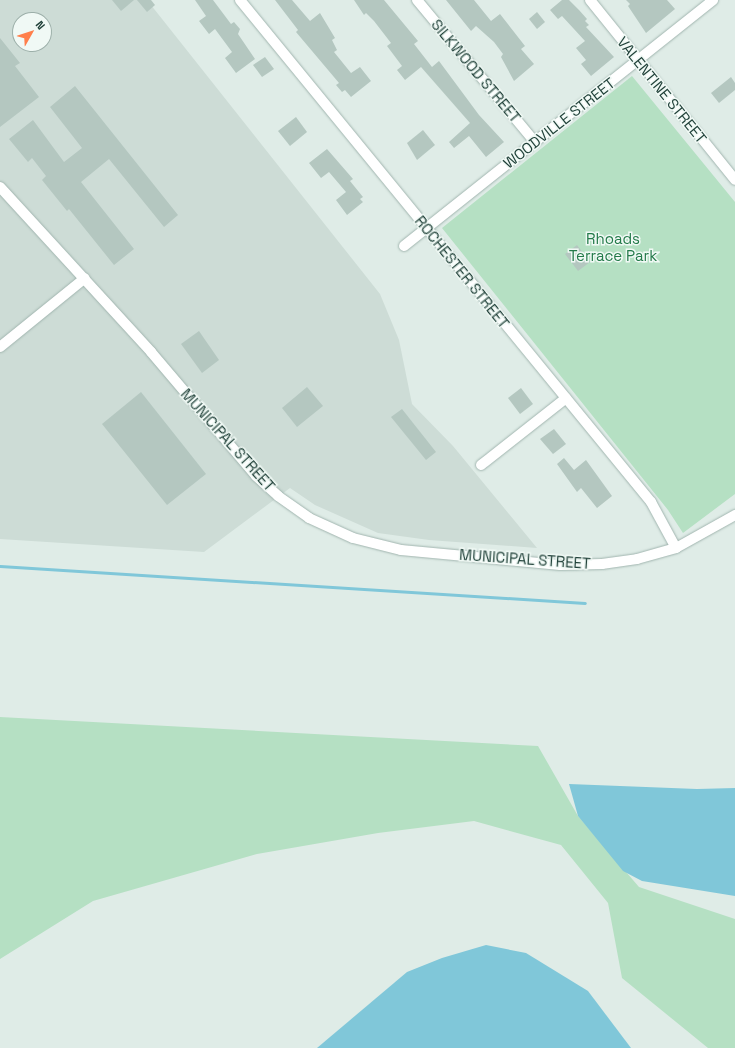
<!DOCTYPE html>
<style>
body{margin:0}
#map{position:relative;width:735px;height:1048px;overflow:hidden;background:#dfece7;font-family:"Space Grotesk",sans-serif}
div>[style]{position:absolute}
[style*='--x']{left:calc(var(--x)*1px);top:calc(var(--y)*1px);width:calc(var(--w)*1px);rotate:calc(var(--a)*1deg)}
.built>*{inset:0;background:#cddcd6}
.green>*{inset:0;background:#b5e0c3}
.water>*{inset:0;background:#80c7d9}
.stream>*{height:3px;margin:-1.5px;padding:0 1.5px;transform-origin:1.5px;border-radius:1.5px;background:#80c7d9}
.building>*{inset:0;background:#b4c7c0}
.roads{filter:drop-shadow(0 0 1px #a1b5af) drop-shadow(0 0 1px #a1b5af)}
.minor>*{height:10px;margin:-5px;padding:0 5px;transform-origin:5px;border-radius:5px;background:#fff}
span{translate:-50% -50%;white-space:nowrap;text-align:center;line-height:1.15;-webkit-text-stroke:3px #f0f9f5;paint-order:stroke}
.street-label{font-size:15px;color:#1e3f37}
.park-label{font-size:15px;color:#237a49}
.north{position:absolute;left:12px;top:12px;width:40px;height:40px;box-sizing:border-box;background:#f0f9f5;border:1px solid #9cafa9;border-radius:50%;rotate:51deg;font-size:11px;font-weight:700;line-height:16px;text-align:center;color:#1e3f37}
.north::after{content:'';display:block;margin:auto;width:14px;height:18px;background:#ff7f4b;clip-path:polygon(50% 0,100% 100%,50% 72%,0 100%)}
</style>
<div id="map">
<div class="built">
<i style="clip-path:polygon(evenodd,0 0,147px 0,380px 294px,399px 340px,412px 404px,453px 446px,537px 548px,429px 540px,378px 533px,315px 505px,290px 488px,204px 552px,0 539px,0 0,20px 20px,44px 20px,44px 44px,20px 44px,20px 20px)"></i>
</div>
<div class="green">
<i style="clip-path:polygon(632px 76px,735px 202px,735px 494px,683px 533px,668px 510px,442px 228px)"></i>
<i style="clip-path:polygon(0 717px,538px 746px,578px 816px,639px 887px,735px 919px,735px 1048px,708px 1048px,622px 978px,608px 903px,561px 845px,474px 821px,378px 833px,257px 854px,93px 901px,0 959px)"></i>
</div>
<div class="water">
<i style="clip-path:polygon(569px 784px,697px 789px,735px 788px,735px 896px,642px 881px,623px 871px,578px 816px)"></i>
<i style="clip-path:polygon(486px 945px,526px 953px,588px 991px,631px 1048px,317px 1048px,407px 972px,442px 958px)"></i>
</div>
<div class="stream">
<i style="--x:0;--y:566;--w:586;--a:3.62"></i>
</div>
<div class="building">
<i style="clip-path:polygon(112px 0,134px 0,121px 11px)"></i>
<i style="clip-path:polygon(137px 0,151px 0,155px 5px,147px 12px)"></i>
<i style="clip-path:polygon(195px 0,213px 0,231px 24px,234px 22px,240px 29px,238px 34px,255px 59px,236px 73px,225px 58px,232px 52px,215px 29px,209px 34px,199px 21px,206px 16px)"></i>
<i style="clip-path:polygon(275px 0,292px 0,310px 21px,320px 13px,335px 38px,332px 40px,337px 50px,334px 52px,351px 73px,360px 67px,371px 81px,351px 97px,345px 90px,342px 92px,336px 85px,339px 83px,296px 32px,298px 30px)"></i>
<i style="clip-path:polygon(354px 0,384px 0,418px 41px,414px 44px,432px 67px,439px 61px,479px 115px,504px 142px,486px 157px,469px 136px,454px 148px,449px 142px,470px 123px,421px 67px,405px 80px,397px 70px,402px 66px,387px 46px,391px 43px,374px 21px,366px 13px,364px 15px)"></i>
<i style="clip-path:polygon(446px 0,474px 0,491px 21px,500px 14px,525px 46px,521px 49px,534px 64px,514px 81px,501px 57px,503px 54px,494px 42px,476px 26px,471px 31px)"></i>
<i style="clip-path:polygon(562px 0,569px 0,579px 10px,587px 19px,585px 21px,589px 25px,586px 27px,614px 57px,591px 76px,581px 64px,586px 60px,576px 48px,585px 41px,562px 16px,558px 19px,550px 10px)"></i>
<i style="clip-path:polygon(626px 0,667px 0,675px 9px,646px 33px,628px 6px,630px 4px)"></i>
<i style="clip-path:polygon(537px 12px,545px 22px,537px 29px,529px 19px)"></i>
<i style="clip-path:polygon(0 38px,20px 63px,15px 66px,39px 97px,0 127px)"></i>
<i style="clip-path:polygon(265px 57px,274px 69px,262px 77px,253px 65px)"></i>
<i style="clip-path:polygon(731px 77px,735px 83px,735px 90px,719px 103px,711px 93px)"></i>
<i style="clip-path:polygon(75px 86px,178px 215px,164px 227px,109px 159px,81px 182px,134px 249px,114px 265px,69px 209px,67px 211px,42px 180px,46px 176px,32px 158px,28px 162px,9px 139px,33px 120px,64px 162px,82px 148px,50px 107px)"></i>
<i style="clip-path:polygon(296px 117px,307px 132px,290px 146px,278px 131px)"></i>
<i style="clip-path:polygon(423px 130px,435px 145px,417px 160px,407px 143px)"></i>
<i style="clip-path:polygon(327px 149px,353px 179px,350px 181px,363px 197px,360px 199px,363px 202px,347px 215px,336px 200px,346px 192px,329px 172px,321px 178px,309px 163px)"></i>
<i style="clip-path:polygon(577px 245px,590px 262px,578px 271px,565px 254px)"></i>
<i style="clip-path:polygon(199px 331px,219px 360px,202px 373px,181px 344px)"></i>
<i style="clip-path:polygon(307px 387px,323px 406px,297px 427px,282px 408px)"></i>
<i style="clip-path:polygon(521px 388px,533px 404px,520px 414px,508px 398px)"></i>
<i style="clip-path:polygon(141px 392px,206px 474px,167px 505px,102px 424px)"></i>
<i style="clip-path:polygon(402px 409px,436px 452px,426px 460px,391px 417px)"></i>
<i style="clip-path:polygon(554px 429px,566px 444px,553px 454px,540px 439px)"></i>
<i style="clip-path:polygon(564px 458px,574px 470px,586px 460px,612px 496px,597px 508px,581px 488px,577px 492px,557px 464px)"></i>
</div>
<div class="roads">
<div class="minor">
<i style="--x:240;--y:0;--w:649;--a:50.69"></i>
<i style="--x:651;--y:502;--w:52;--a:61.5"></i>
<i style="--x:417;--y:0;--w:185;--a:50.3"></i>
<i style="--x:590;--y:0;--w:231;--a:51.1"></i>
<i style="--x:0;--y:187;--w:224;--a:47.5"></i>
<i style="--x:151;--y:352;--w:162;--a:49.7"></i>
<i style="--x:256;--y:476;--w:30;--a:42"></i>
<i style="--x:278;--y:496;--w:38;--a:35"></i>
<i style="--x:309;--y:518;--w:48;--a:24.4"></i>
<i style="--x:353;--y:538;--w:49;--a:14"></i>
<i style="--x:401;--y:550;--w:160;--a:5.4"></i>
<i style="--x:560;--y:565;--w:42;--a:-1.4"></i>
<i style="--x:602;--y:564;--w:35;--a:-8"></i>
<i style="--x:637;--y:559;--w:41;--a:-15.8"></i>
<i style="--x:676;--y:548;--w:68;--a:-29.2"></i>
<i style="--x:404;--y:246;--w:395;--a:-38.5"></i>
<i style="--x:0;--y:347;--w:109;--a:-39.1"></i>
<i style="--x:481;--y:465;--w:108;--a:-38.2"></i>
</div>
</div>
<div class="street-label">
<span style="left:476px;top:71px;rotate:50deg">SILKWOOD STREET</span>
<span style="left:662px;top:90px;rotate:51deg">VALENTINE STREET</span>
<span style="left:559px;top:123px;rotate:-38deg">WOODVILLE STREET</span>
<span style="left:462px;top:272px;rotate:51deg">ROCHESTER STREET</span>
<span style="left:228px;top:440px;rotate:48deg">MUNICIPAL STREET</span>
<span style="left:525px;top:559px;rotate:4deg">MUNICIPAL STREET</span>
</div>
<div class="park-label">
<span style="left:613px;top:247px">Rhoads<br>Terrace Park</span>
</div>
<div class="north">N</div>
</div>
